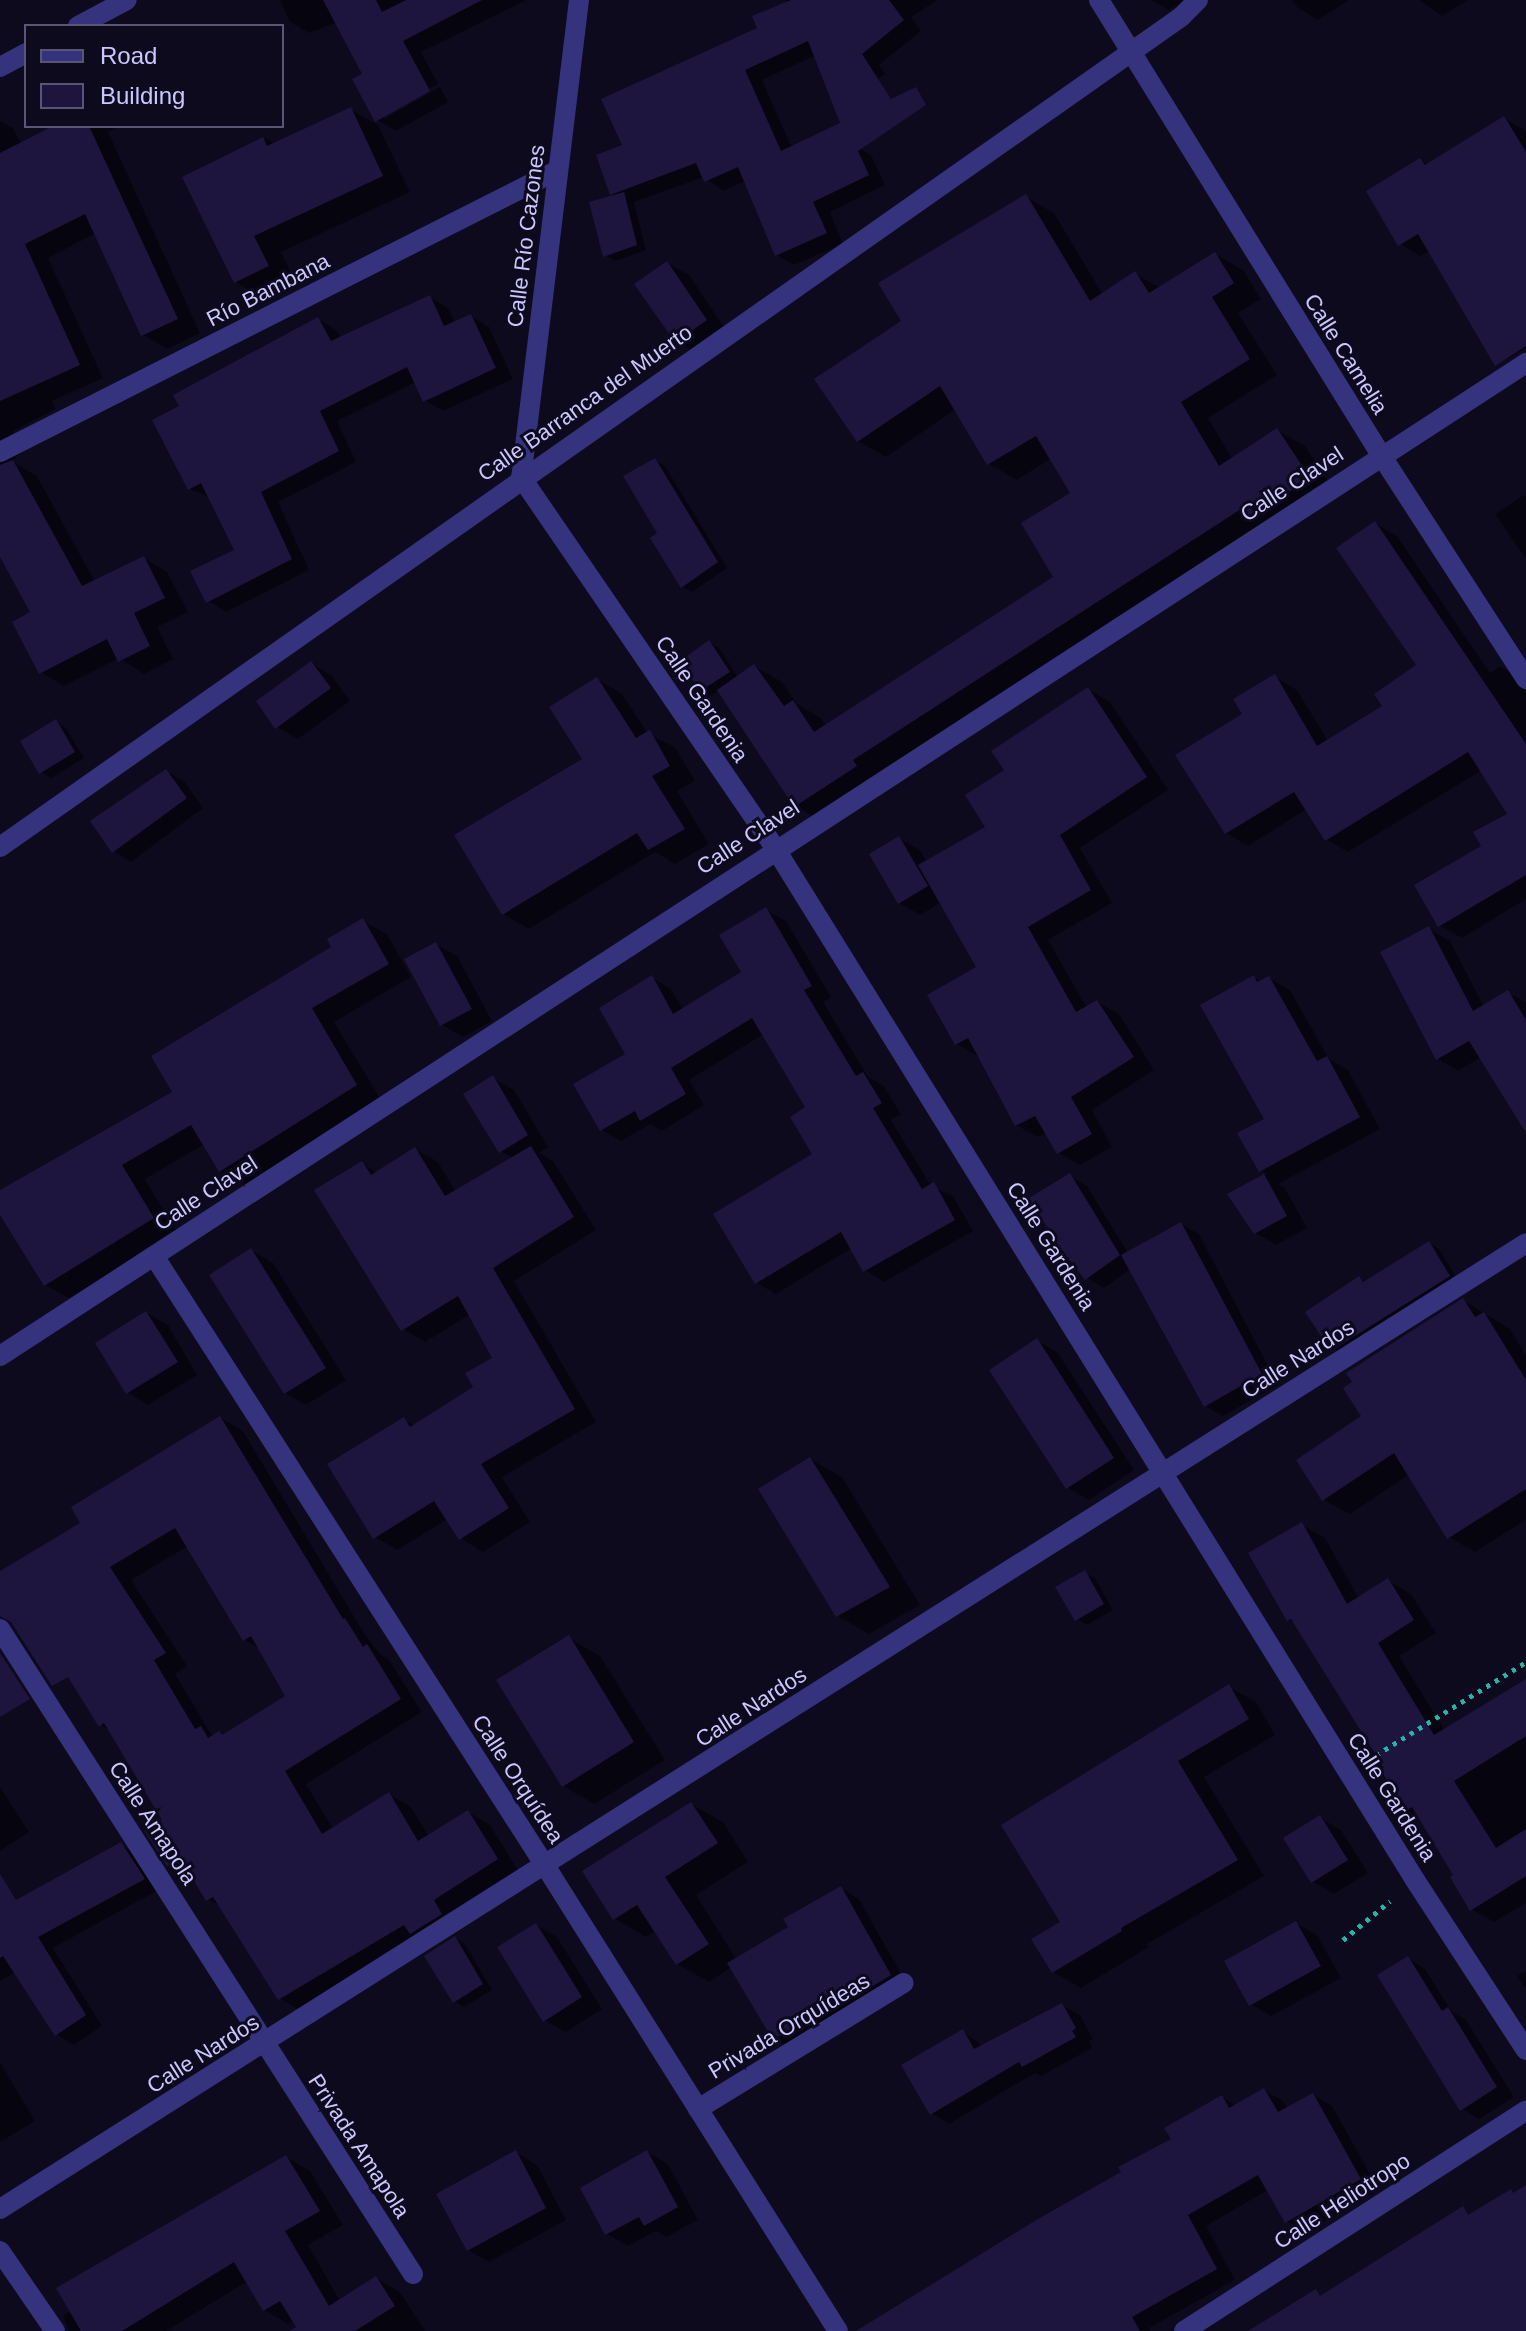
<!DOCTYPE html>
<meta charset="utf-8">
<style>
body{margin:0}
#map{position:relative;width:1526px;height:2331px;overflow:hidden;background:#0d0a1d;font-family:Arial,sans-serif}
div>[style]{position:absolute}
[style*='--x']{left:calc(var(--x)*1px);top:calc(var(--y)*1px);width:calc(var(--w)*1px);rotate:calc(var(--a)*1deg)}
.shadow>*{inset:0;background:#0007}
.building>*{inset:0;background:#1e153e}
.path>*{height:5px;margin-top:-2.5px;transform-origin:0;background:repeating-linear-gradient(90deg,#26b3aa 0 4px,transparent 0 10px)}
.minor>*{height:20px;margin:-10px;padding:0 10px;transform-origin:10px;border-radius:10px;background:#35327e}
span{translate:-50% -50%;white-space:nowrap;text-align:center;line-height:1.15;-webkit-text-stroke:6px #0d0a1d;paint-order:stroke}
.street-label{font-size:22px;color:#ccc6ff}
.legend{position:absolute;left:24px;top:24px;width:260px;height:104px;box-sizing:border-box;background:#0d0a1d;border:2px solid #595577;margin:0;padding:10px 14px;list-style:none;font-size:24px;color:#ccc6ff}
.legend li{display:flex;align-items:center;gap:16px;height:40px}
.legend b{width:40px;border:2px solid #595577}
</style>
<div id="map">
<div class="shadow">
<i style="clip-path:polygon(evenodd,280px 0,527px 0,421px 52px,448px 102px,396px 131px,377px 120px,364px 75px,337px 22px,309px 33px,290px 22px,280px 0,438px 84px,440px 87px,384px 119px,384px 114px,438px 84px)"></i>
<i style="clip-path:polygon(786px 0,938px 0,911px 17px,921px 31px,879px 65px,885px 74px,847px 100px,816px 55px,762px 80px,792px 148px,854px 145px,871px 155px,885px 185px,830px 212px,843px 244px,794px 265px,776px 255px,745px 181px,723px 191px,704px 177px,634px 202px,646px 250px,615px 261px,605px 255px,617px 196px,611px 193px,625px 146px,760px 29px,788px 4px)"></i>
<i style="clip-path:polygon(1151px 0,1185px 0,1169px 10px)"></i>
<i style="clip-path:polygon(1292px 0,1347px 0,1348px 1px,1318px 20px,1297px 7px)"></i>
<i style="clip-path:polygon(1419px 0,1468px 0,1442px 16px)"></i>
<i style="clip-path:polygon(350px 109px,378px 125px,410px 192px,281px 252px,295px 281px,263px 298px,235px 282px,185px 178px,265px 138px,276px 144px)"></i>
<i style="clip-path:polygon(1504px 118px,1526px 131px,1526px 348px,1507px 359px,1486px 347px,1429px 251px,1420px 256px,1400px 244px,1420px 160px,1429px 165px)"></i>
<i style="clip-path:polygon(0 121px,13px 128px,21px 144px,57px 126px,120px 126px,108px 132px,200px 333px,167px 349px,143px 335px,96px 233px,48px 258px,103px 378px,52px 401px,56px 409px,13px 431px,23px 451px,12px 461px,37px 476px,95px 582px,144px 558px,167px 572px,188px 612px,157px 627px,173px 659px,144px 674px,119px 658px,64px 686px,41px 672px,33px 613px,0 553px)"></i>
<i style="clip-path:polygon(1026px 197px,1054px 213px,1103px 295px,1135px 274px,1161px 288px,1215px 254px,1243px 270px,1261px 299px,1238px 313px,1277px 375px,1208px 418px,1233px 460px,1277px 430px,1305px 446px,1336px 494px,823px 822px,795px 806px,719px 690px,711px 696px,701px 690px,709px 642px,719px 648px,738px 677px,754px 666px,782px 682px,797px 704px,821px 718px,826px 726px,1056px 578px,1073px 493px,1052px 458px,1017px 480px,989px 464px,956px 409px,886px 457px,858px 441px,904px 321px)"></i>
<i style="clip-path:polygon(667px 263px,689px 275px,727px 332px,697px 353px,676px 341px)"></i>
<i style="clip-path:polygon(430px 297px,448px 308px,455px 323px,471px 316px,489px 327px,513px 379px,443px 411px,425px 400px,416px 382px,337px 421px,356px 462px,278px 502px,309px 570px,226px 612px,208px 601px,236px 551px,211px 498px,190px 489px,182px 407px,318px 319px,336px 330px,341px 338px)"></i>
<i style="clip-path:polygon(655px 460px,665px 466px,727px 568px,692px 592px,682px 587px,660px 534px)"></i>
<i style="clip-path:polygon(1524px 495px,1526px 496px,1526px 559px,1495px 514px)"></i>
<i style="clip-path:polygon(1375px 523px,1397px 536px,1490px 673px,1500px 666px,1526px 683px,1526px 899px,1462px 938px,1440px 926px,1484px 847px,1510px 814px,1482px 770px,1348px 852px,1326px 839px,1307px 809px,1248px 846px,1226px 833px,1245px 715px,1275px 677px,1297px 690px,1328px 741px,1385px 706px,1418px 665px)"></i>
<i style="clip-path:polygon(311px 663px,332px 676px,350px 701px,298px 739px,277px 727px)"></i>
<i style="clip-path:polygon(597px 679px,622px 694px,648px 734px,675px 747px,695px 781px,677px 791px,709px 844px,675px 864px,655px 852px,529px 929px,503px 914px,584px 759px)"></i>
<i style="clip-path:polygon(1088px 689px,1110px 702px,1168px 790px,1080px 848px,1112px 903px,1048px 940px,1087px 1008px,1097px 1002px,1119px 1014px,1154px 1070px,1092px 1110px,1112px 1147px,1080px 1165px,1058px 1153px,1047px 1133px,1038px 1137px,1016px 1125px,979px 1057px,957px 1044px,979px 967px,942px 902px,920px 915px,899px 903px,899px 838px,920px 850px,927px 862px,988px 827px,1006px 771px)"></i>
<i style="clip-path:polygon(56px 722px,66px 728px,84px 758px,51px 778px,41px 772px)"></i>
<i style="clip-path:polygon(166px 771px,184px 781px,203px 808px,131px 862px,114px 851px)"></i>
<i style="clip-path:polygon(766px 910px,786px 921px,831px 997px,823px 1002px,868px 1077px,883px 1085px,901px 1114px,891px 1120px,931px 1186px,953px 1196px,973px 1231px,884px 1282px,865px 1270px,852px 1248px,776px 1294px,757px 1283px,815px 1155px,808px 1108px,764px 1034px,689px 1080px,704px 1105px,662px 1131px,650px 1124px,621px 1141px,602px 1130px,652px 978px,671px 989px,683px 1010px,743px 973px)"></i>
<i style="clip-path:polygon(363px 921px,387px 934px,411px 977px,334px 1022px,380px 1098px,244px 1185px,221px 1171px,205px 1144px,145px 1179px,176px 1232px,69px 1298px,45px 1285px,0 1211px,0 1192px,174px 1092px)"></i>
<i style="clip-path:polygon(1429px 929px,1450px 941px,1484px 1007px,1508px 993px,1526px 1002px,1526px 1129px,1481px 1057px,1458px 1071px,1438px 1059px)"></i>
<i style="clip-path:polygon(436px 944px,457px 956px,492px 1021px,463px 1037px,442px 1025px)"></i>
<i style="clip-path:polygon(1254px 977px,1262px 982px,1269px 978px,1290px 990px,1329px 1059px,1348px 1070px,1380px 1129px,1278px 1184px,1285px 1188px,1307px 1228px,1276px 1245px,1255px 1233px,1230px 1195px,1267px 1174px,1260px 1170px,1266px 1119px)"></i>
<i style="clip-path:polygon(493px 1078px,514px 1090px,548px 1147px,539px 1153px,553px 1161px,596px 1230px,514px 1281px,596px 1422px,502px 1477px,530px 1522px,483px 1552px,460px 1538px,448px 1519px,397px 1550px,375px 1537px,404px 1419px,415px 1426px,476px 1388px,495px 1358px,471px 1314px,425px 1342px,403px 1329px,362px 1163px,378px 1173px,415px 1149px,438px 1162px,456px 1192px,513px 1158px,500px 1151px)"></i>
<i style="clip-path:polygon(1070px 1176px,1087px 1186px,1128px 1253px,1181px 1224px,1199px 1234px,1278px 1385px,1223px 1416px,1205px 1406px,1131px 1269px,1104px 1288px,1087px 1278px)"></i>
<i style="clip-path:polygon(1429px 1243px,1439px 1249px,1459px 1282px,1343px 1355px,1333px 1349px,1359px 1279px,1365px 1282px)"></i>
<i style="clip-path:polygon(251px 1250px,273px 1263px,346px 1380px,306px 1405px,285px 1393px)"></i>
<i style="clip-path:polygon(1463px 1300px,1510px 1329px,1526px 1356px,1526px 1520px,1475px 1552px,1449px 1537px,1410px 1474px,1350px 1514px,1324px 1500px,1363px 1417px)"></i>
<i style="clip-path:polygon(147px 1313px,168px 1325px,197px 1375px,148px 1405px,127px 1392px)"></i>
<i style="clip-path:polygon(1037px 1340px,1058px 1353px,1134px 1470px,1089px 1500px,1068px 1488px)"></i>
<i style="clip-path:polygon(evenodd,221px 1418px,243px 1431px,362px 1630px,380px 1654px,389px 1660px,422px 1712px,306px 1784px,333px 1829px,389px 1794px,411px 1807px,429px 1837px,468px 1812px,490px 1825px,519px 1872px,301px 2011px,279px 1998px,222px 1907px,208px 1899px,194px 1876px,169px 1865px,165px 1821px,112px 1732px,101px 1725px,83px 1524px,221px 1418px,188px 1546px,245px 1640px,260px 1649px,288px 1696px,224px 1736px,211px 1734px,175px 1674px,187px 1666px,131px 1580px,188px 1546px)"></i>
<i style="clip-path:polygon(810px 1459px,842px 1477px,920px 1605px,869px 1634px,838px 1616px)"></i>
<i style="clip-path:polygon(1302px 1525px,1325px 1538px,1359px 1599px,1389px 1581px,1411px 1594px,1436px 1633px,1399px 1656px,1445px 1731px,1526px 1689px,1526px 1903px,1494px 1922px,1471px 1909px,1456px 1875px,1420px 1817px,1407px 1810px,1387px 1769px,1298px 1625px,1288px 1620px)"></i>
<i style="clip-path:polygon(1085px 1573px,1095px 1578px,1113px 1610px,1087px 1625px,1077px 1619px)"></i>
<i style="clip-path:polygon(569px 1638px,600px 1656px,665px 1760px,594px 1804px,563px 1786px)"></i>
<i style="clip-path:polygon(1229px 1687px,1256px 1702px,1275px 1735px,1204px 1777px,1264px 1876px,1147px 1944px,1149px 1947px,1081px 1988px,1053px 1972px,1063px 1923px)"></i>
<i style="clip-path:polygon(0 1787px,29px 1832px,0 1851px)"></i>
<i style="clip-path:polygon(691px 1804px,723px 1822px,748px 1862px,696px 1895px,737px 1960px,791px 1928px,841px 1888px,859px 1899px,908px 1986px,792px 2049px,774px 2038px,732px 1967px,709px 1982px,677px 1964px,656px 1931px,646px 1937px,615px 1919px)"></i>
<i style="clip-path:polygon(1320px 1818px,1341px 1830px,1368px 1873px,1334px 1894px,1313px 1882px,1286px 1839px)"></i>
<i style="clip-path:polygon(121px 1845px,138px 1855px,160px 1889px,53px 1948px,102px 2026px,74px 2045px,57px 2035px,16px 1972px,0 1981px,0 1911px)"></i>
<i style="clip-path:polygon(1296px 1923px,1317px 1935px,1341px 1978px,1271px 2016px,1250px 2004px)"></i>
<i style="clip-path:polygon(536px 1925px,557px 1937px,602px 2009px,566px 2032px,544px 2020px)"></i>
<i style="clip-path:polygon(455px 1938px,465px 1944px,492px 1990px,464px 2007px,454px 2001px)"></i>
<i style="clip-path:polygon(1408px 1958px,1425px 1969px,1452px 2012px,1466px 2020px,1514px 2097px,1479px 2119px,1462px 2109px)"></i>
<i style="clip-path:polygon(1526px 1971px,1526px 1990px,1517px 1976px)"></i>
<i style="clip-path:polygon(1062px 2005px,1080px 2015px,1093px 2039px,1089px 2041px,1092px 2048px,1041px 2076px,1035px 2073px,949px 2124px,931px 2113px,963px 2031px,984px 2047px)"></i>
<i style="clip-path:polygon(0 2062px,35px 2121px,0 2142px)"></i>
<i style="clip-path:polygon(1264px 2090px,1283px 2101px,1288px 2109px,1313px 2095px,1332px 2106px,1379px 2190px,1305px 2232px,1286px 2221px,1268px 2190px,1206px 2226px,1235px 2280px,1149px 2328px,1151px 2331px,896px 2331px,1173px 2140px,1222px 2097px,1236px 2106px)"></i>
<i style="clip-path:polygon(516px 2152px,537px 2165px,566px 2220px,489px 2262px,468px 2250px)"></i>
<i style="clip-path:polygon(647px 2152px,668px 2164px,698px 2220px,666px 2237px,656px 2231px,628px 2246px,607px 2234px)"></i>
<i style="clip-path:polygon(286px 2157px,310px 2171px,343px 2225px,308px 2245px,340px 2301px,376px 2278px,400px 2292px,425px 2331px,301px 2331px,294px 2320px,288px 2324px,264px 2310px,248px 2281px,166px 2331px,69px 2331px,63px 2316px)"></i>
</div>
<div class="building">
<i style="clip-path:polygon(323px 0,376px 0,382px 12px,406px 0,482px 0,403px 41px,430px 91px,375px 122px,352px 79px,362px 74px)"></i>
<i style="clip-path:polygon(evenodd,791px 0,889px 0,904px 20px,862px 54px,891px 99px,916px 87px,926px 105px,858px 151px,869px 175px,813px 202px,827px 233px,775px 256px,738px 167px,704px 182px,696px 163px,610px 195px,596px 155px,622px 145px,601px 99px,757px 28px,752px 16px,791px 0,808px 41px,840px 123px,781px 151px,745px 70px,808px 41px)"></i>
<i style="clip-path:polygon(351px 107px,383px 176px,254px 236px,269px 266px,234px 283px,182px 177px,263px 137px,267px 146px)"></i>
<i style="clip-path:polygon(1504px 116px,1526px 152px,1526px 346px,1495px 366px,1418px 234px,1398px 246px,1366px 191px,1420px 158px,1425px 165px)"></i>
<i style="clip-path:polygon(53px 126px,89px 126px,178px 319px,141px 336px,85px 214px,25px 244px,80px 365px,0 401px,0 153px)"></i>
<i style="clip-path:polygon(624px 192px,637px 245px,603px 257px,589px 202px)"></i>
<i style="clip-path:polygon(1026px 194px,1090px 301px,1135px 271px,1149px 293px,1215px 252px,1234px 283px,1212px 297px,1250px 359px,1181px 402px,1219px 466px,1277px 428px,1310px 478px,1248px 519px,1241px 509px,853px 760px,857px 766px,794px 807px,717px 690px,754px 664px,784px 706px,793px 700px,814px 732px,1053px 577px,1021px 523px,1070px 493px,1036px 436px,987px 465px,940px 386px,857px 442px,814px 379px,901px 321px,878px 283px)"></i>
<i style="clip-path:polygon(667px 261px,707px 320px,675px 342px,634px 284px)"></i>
<i style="clip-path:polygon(430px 295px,444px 326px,471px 314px,496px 368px,423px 402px,407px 367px,320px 411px,339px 451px,261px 492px,292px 559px,206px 603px,190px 571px,234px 550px,201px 483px,188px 490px,152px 420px,179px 406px,173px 395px,318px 317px,331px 341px)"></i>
<i style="clip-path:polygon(655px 458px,718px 562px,681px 588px,650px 538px,657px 533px,623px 476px)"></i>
<i style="clip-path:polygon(13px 460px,82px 586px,144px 556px,165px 598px,134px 613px,150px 646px,118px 662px,107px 639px,39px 674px,12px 622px,30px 612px,0 557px,0 465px)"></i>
<i style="clip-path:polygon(1375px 521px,1526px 744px,1526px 875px,1438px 927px,1414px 885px,1481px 846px,1473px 832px,1507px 814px,1468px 752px,1325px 841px,1294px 792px,1225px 834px,1175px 755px,1242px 714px,1233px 699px,1275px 674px,1317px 746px,1382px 706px,1374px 694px,1416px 665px,1336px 548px)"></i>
<i style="clip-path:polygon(709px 640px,730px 672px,700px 691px,680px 661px)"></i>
<i style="clip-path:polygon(311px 661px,331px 688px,275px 729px,256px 701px)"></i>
<i style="clip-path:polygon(597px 677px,636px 738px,650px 730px,670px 766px,652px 776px,685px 829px,648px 850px,637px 833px,502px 915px,454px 835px,582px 759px,549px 707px)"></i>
<i style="clip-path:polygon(1088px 687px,1147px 777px,1060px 835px,1091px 890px,1028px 927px,1076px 1012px,1097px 1000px,1134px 1057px,1071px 1097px,1092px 1134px,1057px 1154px,1035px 1116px,1015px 1126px,968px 1038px,955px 1045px,927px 995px,976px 967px,918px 865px,985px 827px,965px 795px,1004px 770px,991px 751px)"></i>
<i style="clip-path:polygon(56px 719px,75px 752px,39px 774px,20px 741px)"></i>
<i style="clip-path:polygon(166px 769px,187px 798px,112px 853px,90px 821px)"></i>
<i style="clip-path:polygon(899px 836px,928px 886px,898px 904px,869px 854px)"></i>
<i style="clip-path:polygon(766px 907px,812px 986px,804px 990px,856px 1076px,863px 1072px,882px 1103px,873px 1108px,922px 1189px,934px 1182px,955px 1220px,863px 1272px,841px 1232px,755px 1284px,713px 1214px,812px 1154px,790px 1117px,805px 1107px,752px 1018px,671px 1068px,686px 1094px,640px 1121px,635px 1111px,600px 1131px,573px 1084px,625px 1054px,599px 1008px,652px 975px,673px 1014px,741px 972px,719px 935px)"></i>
<i style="clip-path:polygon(363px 918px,389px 964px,312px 1008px,357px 1085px,219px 1172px,191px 1125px,122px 1165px,154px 1218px,44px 1286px,0 1215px,0 1190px,172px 1092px,151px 1056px,331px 947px,327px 939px)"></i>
<i style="clip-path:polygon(1429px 926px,1473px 1011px,1508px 990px,1526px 1020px,1526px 1133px,1469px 1041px,1436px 1060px,1380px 952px)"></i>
<i style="clip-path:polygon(436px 942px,472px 1009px,440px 1026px,404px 959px)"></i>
<i style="clip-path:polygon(1254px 975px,1257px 982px,1269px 976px,1317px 1061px,1327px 1056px,1360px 1117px,1259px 1172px,1237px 1133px,1264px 1119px,1200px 1005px)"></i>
<i style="clip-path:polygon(493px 1075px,528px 1135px,499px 1153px,463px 1094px)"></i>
<i style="clip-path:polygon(531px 1146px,574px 1217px,493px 1268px,575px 1409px,481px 1464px,509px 1508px,459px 1540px,434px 1501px,373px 1539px,327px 1464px,404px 1417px,410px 1427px,473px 1387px,465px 1373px,492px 1358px,458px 1296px,401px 1331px,314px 1190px,362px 1161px,371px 1175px,415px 1147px,445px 1196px)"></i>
<i style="clip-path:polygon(1070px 1173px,1120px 1255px,1085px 1280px,1057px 1243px,1029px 1198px)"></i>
<i style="clip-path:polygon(1264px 1174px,1287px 1216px,1254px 1234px,1227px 1194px)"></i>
<i style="clip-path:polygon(1181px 1222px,1262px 1374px,1204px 1407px,1121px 1255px)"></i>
<i style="clip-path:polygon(1429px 1241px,1450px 1276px,1331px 1351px,1305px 1312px,1359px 1276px,1363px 1282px)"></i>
<i style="clip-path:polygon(251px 1248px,326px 1368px,284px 1394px,209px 1275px)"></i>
<i style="clip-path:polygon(1463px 1298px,1475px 1317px,1484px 1312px,1526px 1380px,1526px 1489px,1447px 1539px,1394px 1453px,1322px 1501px,1296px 1460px,1361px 1416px,1343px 1388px,1352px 1382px,1346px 1373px)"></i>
<i style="clip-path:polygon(146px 1311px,178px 1362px,126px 1394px,95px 1343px)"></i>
<i style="clip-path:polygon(1037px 1338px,1114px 1458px,1066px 1489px,989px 1370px)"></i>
<i style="clip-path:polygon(evenodd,220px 1416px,343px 1619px,345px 1618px,363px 1647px,367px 1644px,401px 1699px,285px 1771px,322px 1834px,389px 1792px,418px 1841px,468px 1810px,498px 1859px,434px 1900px,442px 1914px,410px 1934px,404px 1925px,278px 2000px,213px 1897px,206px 1901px,181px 1859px,167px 1866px,144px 1830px,162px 1820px,104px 1723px,99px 1727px,68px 1677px,52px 1686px,11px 1622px,0 1616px,0 1571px,80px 1523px,71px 1507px,220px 1416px,175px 1528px,243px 1641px,251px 1636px,285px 1696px,222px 1735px,219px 1731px,208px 1738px,201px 1726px,195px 1729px,154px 1660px,166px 1653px,110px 1567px,175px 1528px)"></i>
<i style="clip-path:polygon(810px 1457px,890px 1587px,836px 1617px,758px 1489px)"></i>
<i style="clip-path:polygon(1302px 1522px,1347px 1604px,1388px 1578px,1414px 1620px,1378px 1643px,1434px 1735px,1526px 1679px,1526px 1736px,1454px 1781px,1496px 1848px,1526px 1829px,1526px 1876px,1470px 1911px,1450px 1877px,1453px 1875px,1412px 1807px,1406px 1811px,1381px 1770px,1384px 1768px,1291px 1619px,1287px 1621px,1248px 1553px)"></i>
<i style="clip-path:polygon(1085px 1570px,1104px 1604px,1075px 1621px,1055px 1587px)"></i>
<i style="clip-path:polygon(569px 1635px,634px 1742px,562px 1787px,496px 1680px)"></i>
<i style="clip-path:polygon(0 1653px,30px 1699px,0 1717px)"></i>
<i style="clip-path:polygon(1229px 1684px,1249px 1719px,1178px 1761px,1238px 1860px,1121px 1928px,1122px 1931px,1052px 1973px,1031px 1939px,1060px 1922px,1001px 1825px)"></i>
<i style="clip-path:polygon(691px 1802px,718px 1843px,665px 1877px,709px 1944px,676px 1965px,637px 1905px,613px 1920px,582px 1871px)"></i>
<i style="clip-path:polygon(1320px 1815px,1348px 1860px,1311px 1883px,1283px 1838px)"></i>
<i style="clip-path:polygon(121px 1842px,145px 1879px,38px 1937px,86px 2015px,55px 2036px,3px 1956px,0 1958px,0 1874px,16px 1900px)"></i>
<i style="clip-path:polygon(841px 1886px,891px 1975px,835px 2009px,832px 2003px,773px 2040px,727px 1963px,788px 1927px,783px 1919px)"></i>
<i style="clip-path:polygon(1296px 1921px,1321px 1966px,1249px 2006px,1224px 1961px)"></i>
<i style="clip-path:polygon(536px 1923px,582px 1997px,543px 2022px,497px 1947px)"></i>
<i style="clip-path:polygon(455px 1936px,483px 1984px,453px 2003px,424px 1956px)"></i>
<i style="clip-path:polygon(1408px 1956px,1442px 2011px,1448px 2007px,1497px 2087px,1460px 2111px,1377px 1975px)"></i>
<i style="clip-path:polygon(1062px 2003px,1076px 2028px,1072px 2031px,1076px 2037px,1022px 2067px,1019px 2062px,930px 2115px,901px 2065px,963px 2029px,974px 2049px)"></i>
<i style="clip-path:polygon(1264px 2088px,1278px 2112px,1313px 2093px,1361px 2179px,1285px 2223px,1258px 2175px,1188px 2215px,1217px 2269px,1132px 2317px,1140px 2331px,856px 2331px,1038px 2219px,1121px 2172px,1118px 2167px,1171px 2139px,1164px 2128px,1222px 2095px,1229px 2108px)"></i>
<i style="clip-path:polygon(516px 2150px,546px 2208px,467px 2251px,436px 2194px)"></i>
<i style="clip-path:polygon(647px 2150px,678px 2207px,644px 2226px,639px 2217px,605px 2235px,580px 2188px)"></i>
<i style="clip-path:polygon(286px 2155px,320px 2211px,285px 2231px,329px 2306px,376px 2276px,395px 2306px,355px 2331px,289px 2331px,296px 2327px,280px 2301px,263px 2311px,234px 2262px,122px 2331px,81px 2331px,56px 2288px)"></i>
<i style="clip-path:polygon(1526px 2185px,1526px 2331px,1248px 2331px,1316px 2289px,1320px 2296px,1463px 2206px,1468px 2215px,1511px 2189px,1513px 2193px)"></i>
</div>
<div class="path">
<i style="--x:1376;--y:1755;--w:176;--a:-31.8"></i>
<i style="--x:1343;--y:1940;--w:61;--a:-39.7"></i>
</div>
<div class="minor">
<i style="--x:579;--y:0;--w:481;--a:96.9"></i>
<i style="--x:521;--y:477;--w:450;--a:55.6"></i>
<i style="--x:775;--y:848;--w:1214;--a:58.19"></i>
<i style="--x:1415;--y:1880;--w:203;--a:56.9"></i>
<i style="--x:1099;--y:0;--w:535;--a:58.21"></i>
<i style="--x:1381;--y:455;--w:267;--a:57.1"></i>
<i style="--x:78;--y:26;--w:55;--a:-28"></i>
<i style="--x:0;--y:67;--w:30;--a:-28"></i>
<i style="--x:0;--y:452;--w:625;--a:-26.81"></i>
<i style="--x:0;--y:847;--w:1443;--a:-35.1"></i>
<i style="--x:1181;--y:17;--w:24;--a:-45"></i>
<i style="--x:154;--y:1256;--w:726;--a:57.32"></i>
<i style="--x:546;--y:1867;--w:548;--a:57.82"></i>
<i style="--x:0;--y:1356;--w:1821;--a:-33.05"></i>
<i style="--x:0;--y:1629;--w:766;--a:57.37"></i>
<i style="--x:698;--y:2109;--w:241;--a:-31.5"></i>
<i style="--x:0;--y:2209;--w:1806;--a:-32.33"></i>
<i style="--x:0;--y:2251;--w:97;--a:55.5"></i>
<i style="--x:1184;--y:2331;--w:407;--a:-32.8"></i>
</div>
<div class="street-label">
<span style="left:526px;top:236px;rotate:-83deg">Calle Río Cazones</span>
<span style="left:268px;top:290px;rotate:-27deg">Río Bambana</span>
<span style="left:1346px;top:354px;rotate:58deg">Calle Camelia</span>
<span style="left:585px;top:403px;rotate:-35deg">Calle Barranca del Muerto</span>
<span style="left:1292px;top:484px;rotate:-33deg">Calle Clavel</span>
<span style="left:702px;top:699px;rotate:56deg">Calle Gardenia</span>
<span style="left:748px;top:837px;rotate:-33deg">Calle Clavel</span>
<span style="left:206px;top:1193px;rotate:-33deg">Calle Clavel</span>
<span style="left:1051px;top:1246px;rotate:58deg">Calle Gardenia</span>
<span style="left:1298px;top:1359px;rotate:-32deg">Calle Nardos</span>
<span style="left:751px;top:1707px;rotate:-33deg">Calle Nardos</span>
<span style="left:518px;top:1779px;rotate:57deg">Calle Orquídea</span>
<span style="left:1392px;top:1797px;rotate:58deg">Calle Gardenia</span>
<span style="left:153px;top:1823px;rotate:57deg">Calle Amapola</span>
<span style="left:789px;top:2026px;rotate:-31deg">Privada Orquídeas</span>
<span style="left:203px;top:2054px;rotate:-32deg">Calle Nardos</span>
<span style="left:359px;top:2146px;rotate:57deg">Privada Amapola</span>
<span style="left:1342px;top:2201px;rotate:-33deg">Calle Heliotropo</span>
</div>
<ul class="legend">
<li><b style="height:10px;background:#35327e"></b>Road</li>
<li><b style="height:22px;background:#1e153e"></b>Building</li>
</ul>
</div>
